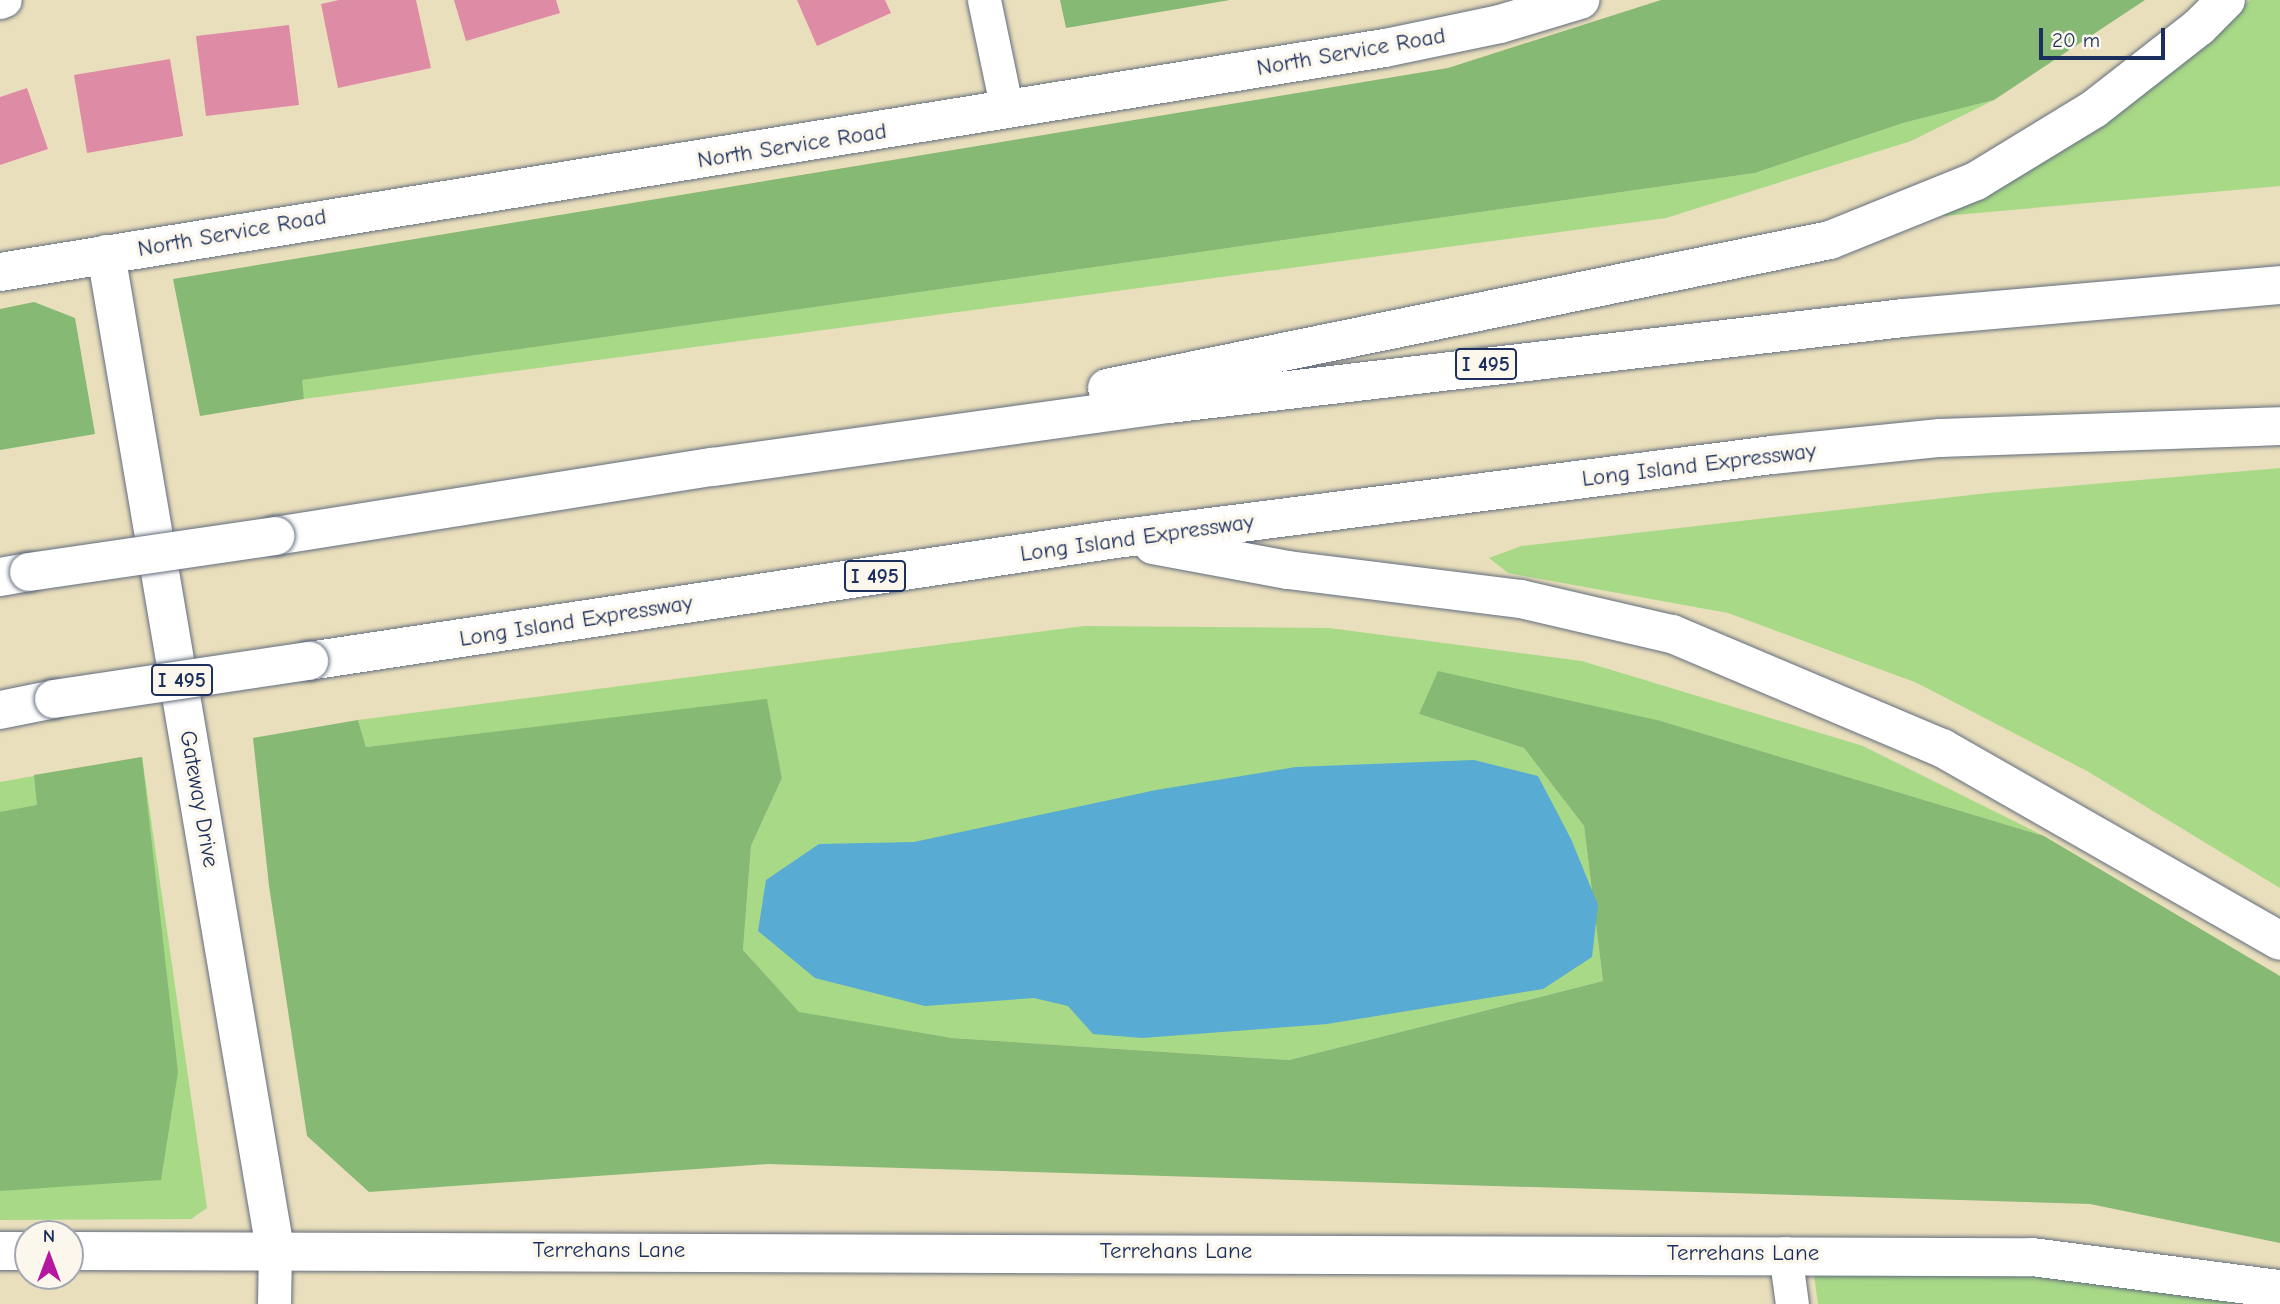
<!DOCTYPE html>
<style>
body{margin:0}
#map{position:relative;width:2280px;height:1304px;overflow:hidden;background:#eadfbc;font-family:"Comic Neue",sans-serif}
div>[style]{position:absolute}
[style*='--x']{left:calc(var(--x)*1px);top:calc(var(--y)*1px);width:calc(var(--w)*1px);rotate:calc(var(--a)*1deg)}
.green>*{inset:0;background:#a8d987}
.forest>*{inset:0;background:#86b974}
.water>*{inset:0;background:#58abd3}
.building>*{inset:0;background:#de8ca6}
.roads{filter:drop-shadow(0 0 2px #636d7f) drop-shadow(0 0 2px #636d7f)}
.street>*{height:33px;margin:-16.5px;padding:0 16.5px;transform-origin:16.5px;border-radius:16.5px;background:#fff}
.secondary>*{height:38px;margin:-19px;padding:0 19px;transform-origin:19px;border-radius:19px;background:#fff}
.highway>*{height:38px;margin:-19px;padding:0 19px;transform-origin:19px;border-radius:19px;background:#fff}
.bridges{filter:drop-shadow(0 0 2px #636d7f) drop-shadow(0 0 2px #636d7f)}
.highway-bridge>*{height:38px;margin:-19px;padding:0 19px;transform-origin:19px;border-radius:19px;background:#fff}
span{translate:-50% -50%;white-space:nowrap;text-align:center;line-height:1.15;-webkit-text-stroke:7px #fbf7ec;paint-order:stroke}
.shield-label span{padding:2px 5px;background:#fbf7ec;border:2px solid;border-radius:5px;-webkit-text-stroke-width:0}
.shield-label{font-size:21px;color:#1b2f5e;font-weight:700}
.street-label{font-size:23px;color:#1b2f5e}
.north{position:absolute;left:14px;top:1220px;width:70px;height:70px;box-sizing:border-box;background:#fbf7ec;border:2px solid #a1a7b3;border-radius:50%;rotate:0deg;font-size:19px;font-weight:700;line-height:28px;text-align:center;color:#1b2f5e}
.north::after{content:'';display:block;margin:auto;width:24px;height:32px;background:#b5179e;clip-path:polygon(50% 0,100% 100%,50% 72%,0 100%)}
.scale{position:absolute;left:2039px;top:28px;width:126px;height:32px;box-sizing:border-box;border:4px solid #1b2f5e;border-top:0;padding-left:9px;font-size:21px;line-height:24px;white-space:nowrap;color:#1b2f5e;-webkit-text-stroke:5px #fbf7ec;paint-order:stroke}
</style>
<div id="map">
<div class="green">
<i style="clip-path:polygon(2250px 0,2280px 0,2280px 186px,1910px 219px,2203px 43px)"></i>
<i style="clip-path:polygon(1994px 100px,1911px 141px,1666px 218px,304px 399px,301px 380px,1755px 173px,1903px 123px)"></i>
<i style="clip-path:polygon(2280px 468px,2280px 888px,2087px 771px,1917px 683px,1728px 613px,1508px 573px,1489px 558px,1521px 546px,1988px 493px)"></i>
<i style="clip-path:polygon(1084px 626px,1329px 628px,1582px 661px,1863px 746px,2044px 836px,1661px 721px,1419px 714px,1524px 748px,1584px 826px,1603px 981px,1289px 1060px,952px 1038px,799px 1013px,743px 950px,751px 846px,782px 778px,767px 700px,366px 747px,358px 720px)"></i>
<i style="clip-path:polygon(142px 757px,207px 1208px,191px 1219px,0 1220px,0 782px)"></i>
<i style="clip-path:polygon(2027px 1273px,2264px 1304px,1818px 1304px,1814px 1275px)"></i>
</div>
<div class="forest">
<i style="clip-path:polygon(1060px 0,1230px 0,1066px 28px)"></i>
<i style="clip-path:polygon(1661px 0,2145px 0,1994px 100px,1903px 123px,1755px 173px,302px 380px,304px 399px,200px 416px,173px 279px,1448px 68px)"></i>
<i style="clip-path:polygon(34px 302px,75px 318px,95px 434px,0 450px,0 309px)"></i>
<i style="clip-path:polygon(1438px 671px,1661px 721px,2044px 836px,2280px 976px,2280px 1243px,2090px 1204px,768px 1164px,369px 1192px,307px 1136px,269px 886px,253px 738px,358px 720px,366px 747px,767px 699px,782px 778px,751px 846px,743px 950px,799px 1012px,952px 1038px,1289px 1060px,1603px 981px,1584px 826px,1524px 748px,1419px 714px)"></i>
<i style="clip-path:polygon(142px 757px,178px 1072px,161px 1180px,0 1191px,0 812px,37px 805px,34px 775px)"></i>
</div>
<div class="water">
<i style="clip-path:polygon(1474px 760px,1538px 776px,1571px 839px,1598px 905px,1592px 957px,1543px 989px,1327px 1024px,1142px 1038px,1093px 1034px,1068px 1006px,1034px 998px,925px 1006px,815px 978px,758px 931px,766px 880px,819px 844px,914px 842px,1156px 790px,1296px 767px)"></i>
</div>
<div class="building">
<i style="clip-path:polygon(339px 0,416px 0,431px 68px,338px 88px,321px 4px)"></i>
<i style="clip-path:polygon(454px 0,556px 0,560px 13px,466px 41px)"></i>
<i style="clip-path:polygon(797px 0,885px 0,891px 13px,817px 46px)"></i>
<i style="clip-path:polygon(289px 25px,299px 105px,206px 116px,196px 36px)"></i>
<i style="clip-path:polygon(170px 59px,183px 136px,87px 153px,74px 75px)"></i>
<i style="clip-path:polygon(27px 88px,48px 149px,0 165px,0 97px)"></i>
</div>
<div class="roads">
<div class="street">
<i style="--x:984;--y:0;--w:112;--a:78.2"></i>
<i style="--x:0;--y:2;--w:5;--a:-22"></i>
<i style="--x:1785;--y:1253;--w:51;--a:82.2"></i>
<i style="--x:274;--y:1304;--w:55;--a:-89"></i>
</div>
<div class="secondary">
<i style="--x:106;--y:254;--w:1009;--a:80.36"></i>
<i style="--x:0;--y:272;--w:1403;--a:-9.19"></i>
<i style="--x:1385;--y:48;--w:117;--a:-11.8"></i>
<i style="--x:1500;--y:24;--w:84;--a:-16.7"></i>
<i style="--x:0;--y:1251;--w:28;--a:0"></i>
<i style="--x:70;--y:1251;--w:1962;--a:0.18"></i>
<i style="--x:2032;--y:1257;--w:250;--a:7.4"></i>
</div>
<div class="highway">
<i style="--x:1107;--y:388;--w:738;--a:-11.57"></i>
<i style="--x:1830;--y:240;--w:157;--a:-22"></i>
<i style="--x:1976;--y:181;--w:138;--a:-31.4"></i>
<i style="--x:2094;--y:109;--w:133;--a:-38"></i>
<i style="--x:2199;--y:27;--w:38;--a:-45"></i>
<i style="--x:275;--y:536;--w:443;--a:-9"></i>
<i style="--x:713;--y:467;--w:460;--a:-7.9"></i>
<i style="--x:1169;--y:404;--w:739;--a:-6.68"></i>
<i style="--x:1903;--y:318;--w:378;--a:-5"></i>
<i style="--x:1153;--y:545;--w:137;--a:10.5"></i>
<i style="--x:1288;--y:570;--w:235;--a:7.1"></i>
<i style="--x:1521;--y:599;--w:155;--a:13.1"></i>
<i style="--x:1672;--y:634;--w:293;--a:22.9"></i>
<i style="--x:1942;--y:748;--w:389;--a:29.7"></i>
<i style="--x:0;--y:577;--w:29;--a:-10"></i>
<i style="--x:309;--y:661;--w:816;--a:-8.6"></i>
<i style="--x:1116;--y:539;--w:661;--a:-7.3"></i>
<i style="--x:1772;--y:455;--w:169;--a:-5.8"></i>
<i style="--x:1940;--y:438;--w:340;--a:-2"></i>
<i style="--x:0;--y:710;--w:55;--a:-11.5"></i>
</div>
</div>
<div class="bridges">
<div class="highway-bridge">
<i style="--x:29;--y:572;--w:249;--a:-8.3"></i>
<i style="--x:54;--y:699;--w:258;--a:-8.5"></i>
</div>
</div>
<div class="shield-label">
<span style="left:1486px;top:364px">I 495</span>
<span style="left:875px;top:576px">I 495</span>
<span style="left:182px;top:680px">I 495</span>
</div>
<div class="street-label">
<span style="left:1351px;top:52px;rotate:-10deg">North Service Road</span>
<span style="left:792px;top:146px;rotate:-9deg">North Service Road</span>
<span style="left:232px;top:233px;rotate:-10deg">North Service Road</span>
<span style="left:1699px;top:465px;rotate:-7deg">Long Island Expressway</span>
<span style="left:1137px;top:538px;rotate:-8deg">Long Island Expressway</span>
<span style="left:576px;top:621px;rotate:-9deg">Long Island Expressway</span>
<span style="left:199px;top:799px;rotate:80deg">Gateway Drive</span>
<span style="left:609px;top:1250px">Terrehans Lane</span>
<span style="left:1176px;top:1251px">Terrehans Lane</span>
<span style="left:1743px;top:1253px">Terrehans Lane</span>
</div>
<div class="north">N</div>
<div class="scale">20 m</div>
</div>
